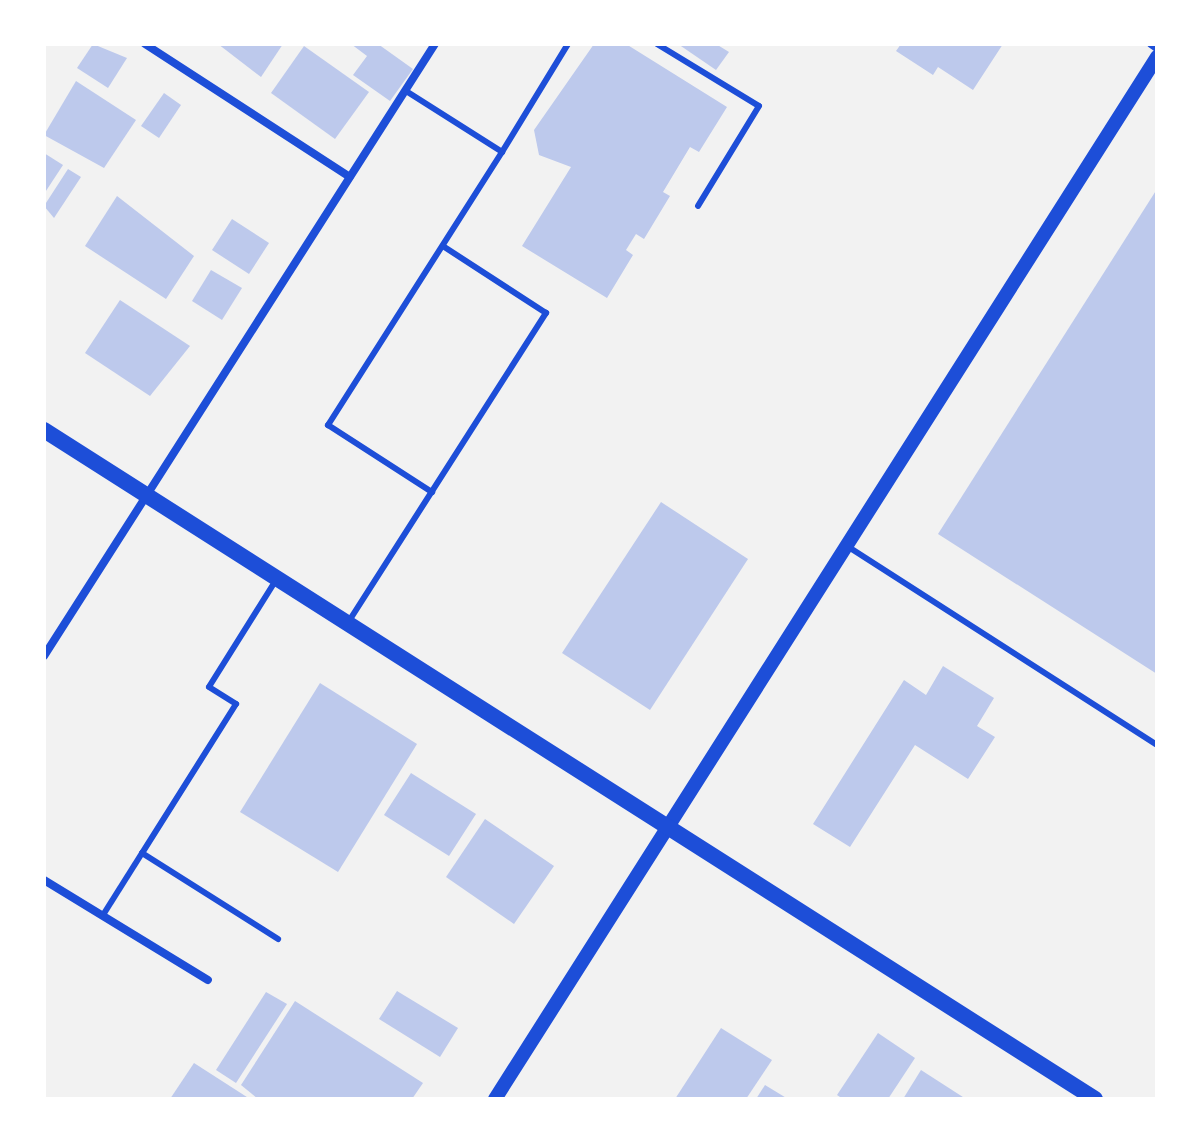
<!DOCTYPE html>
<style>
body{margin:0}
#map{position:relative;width:1201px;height:1143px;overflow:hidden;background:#f2f2f2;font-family:"Work Sans",sans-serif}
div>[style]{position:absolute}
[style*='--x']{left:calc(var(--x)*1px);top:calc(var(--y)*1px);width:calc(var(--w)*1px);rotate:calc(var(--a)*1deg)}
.building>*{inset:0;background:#bdc9ec}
.service>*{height:6px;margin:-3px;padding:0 3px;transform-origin:3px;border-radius:3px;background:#1d4ed8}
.minor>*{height:8px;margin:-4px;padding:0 4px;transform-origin:4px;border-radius:4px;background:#1d4ed8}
.tertiary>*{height:14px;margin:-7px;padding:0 7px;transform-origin:7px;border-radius:7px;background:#1d4ed8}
.secondary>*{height:16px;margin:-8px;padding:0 8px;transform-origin:8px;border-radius:8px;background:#1d4ed8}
span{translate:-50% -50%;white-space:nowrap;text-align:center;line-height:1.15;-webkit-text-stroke:7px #fff;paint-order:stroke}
.frame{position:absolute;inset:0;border:46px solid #fff;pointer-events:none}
</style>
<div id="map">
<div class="building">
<i style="clip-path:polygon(93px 44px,127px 58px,108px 88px,77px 68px)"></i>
<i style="clip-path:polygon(218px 44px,283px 44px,261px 77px)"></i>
<i style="clip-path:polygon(351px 44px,378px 44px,413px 69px,390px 101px,353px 75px,367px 56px)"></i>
<i style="clip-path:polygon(594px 44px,626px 44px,727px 107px,699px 152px,690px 147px,663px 192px,670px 196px,644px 239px,636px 234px,626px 250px,633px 255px,607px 298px,522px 246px,571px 167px,539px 155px,534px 130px)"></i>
<i style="clip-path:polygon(678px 44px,716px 44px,729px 52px,716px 70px)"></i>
<i style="clip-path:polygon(901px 44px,1003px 44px,973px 90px,938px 67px,933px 75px,896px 51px)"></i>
<i style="clip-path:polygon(304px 46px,369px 92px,335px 139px,271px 93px)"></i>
<i style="clip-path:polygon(76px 81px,136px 120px,104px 168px,44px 135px)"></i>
<i style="clip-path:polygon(164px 93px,181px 105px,159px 138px,141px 126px)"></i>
<i style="clip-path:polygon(44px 153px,63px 165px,44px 194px)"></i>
<i style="clip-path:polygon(68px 169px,81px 177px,54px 218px,44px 206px)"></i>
<i style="clip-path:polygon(1157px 189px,1157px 674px,938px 534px)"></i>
<i style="clip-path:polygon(117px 196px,194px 256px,166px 299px,85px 246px)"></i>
<i style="clip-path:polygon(232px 219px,269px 243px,249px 274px,212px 250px)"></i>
<i style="clip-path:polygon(211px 270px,242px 288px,222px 320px,192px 301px)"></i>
<i style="clip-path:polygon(120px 300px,190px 346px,150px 396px,85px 353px)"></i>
<i style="clip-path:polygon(661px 502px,748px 559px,650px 710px,562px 653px)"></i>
<i style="clip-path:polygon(943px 666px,994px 698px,977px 726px,995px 737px,968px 779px,915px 745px,850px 847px,813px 824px,904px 680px,926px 695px)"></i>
<i style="clip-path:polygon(320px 683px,417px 744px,338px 872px,240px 812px)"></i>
<i style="clip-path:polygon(411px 773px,476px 814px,449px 856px,384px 815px)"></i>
<i style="clip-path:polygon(485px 819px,554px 866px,514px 924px,446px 877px)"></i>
<i style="clip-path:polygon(397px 991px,458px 1028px,440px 1057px,379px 1019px)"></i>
<i style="clip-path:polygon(266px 992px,287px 1004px,236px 1083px,216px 1070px)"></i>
<i style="clip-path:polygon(295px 1001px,423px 1083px,412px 1099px,258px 1099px,241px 1085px)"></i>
<i style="clip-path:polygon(721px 1028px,772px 1060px,746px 1099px,675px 1099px)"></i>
<i style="clip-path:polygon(878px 1033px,915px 1058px,888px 1099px,843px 1099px,837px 1095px)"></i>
<i style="clip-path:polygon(194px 1063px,250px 1099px,170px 1099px)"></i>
<i style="clip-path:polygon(921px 1070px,966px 1099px,903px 1099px)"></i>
<i style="clip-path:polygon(765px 1085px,788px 1099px,756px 1099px)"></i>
</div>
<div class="service">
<i style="--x:657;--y:44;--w:119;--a:31.3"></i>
<i style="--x:759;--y:106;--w:117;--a:121.4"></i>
<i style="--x:406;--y:91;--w:114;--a:32.4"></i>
<i style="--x:502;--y:152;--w:324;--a:122.5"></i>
<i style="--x:328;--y:425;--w:124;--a:32.8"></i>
<i style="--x:502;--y:152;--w:127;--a:-58.6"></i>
<i style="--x:847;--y:546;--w:368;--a:32.7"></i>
<i style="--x:276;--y:580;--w:126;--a:122.1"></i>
<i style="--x:209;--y:687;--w:32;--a:32"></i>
<i style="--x:236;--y:704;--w:176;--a:122.2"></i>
<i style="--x:142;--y:853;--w:161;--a:32.3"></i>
<i style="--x:349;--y:621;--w:366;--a:-57.4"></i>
<i style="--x:546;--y:313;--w:123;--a:-147"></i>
<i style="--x:103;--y:915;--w:73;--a:-57.8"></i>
</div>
<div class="minor">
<i style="--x:145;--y:44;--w:244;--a:33"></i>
<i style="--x:1151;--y:44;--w:7;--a:34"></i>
<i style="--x:44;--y:656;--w:726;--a:-57.43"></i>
<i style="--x:44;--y:880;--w:192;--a:31.4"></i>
</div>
<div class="tertiary">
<i style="--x:495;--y:1099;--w:1235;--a:-57.57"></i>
</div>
<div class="secondary">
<i style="--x:44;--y:430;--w:1246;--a:32.48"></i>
</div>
<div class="frame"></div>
</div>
